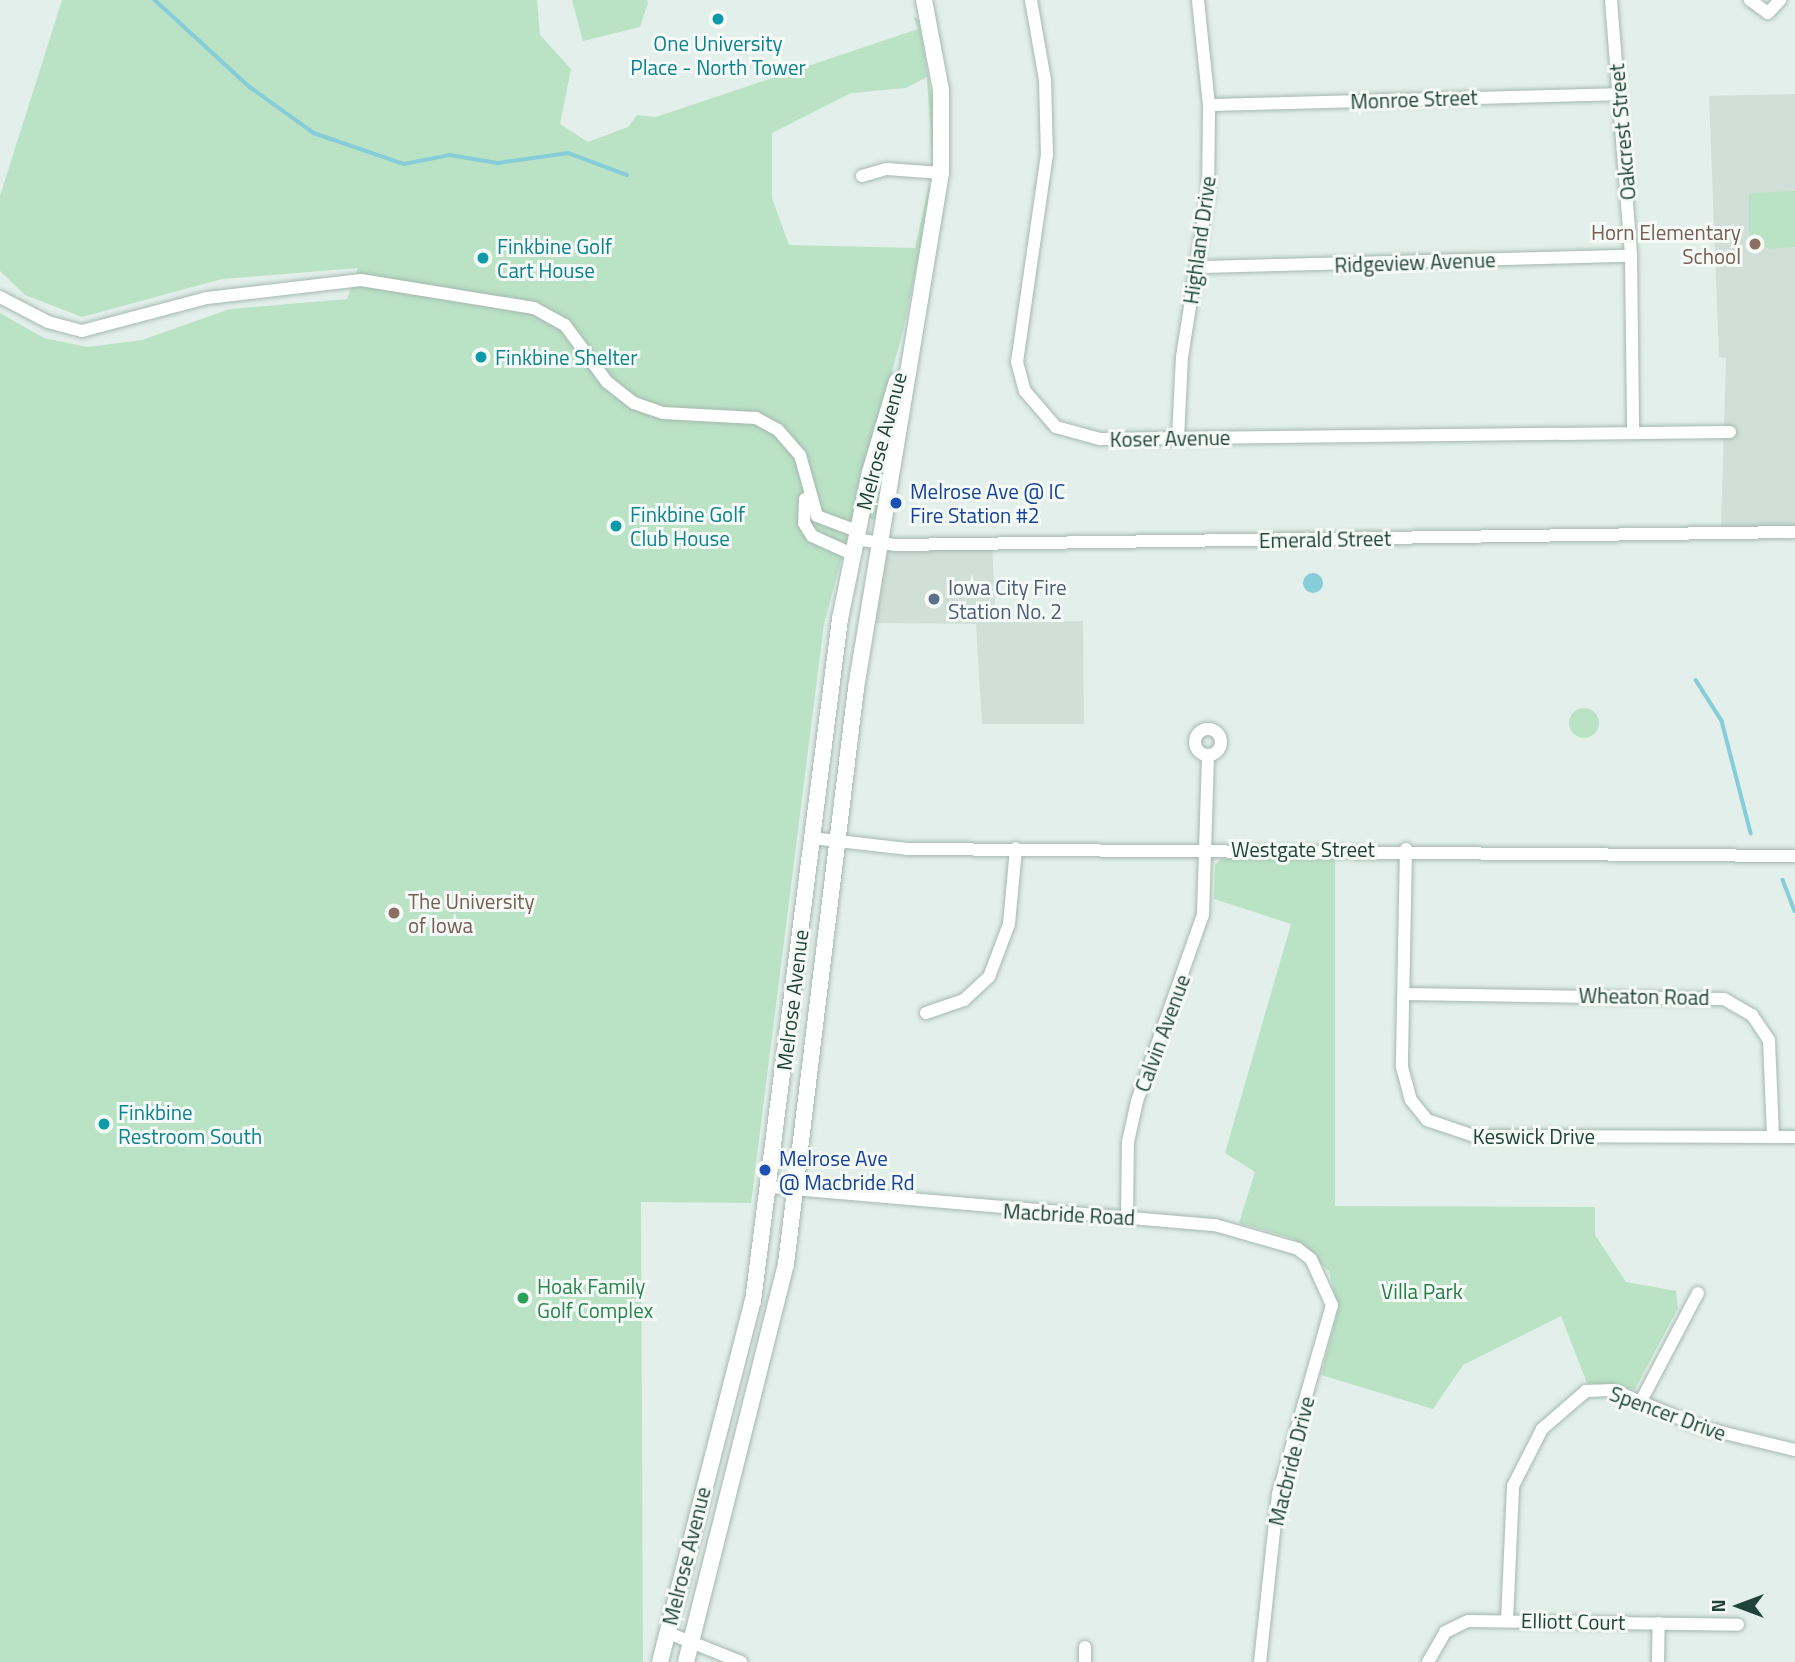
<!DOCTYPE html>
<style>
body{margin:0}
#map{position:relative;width:1795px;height:1662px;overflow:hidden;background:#e3efea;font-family:"Titillium Web",sans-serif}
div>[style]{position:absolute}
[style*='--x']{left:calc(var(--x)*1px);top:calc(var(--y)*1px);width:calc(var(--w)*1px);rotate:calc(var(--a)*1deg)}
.built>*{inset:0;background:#d1dfd9}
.green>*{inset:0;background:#bae2c5}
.round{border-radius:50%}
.water>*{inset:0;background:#86ccd9}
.stream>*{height:3.5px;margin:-1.75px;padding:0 1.75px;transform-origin:1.75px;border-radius:1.75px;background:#86ccd9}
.roads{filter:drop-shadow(0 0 2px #a5b8b1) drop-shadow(0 0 2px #a5b8b1)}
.street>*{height:12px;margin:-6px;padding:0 6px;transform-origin:6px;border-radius:6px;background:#fff}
.street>.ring{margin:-6px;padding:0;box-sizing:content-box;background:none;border:12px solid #fff;border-radius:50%}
.secondary>*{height:16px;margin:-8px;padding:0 8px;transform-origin:8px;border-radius:8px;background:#fff}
.dots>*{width:19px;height:19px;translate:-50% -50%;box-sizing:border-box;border:4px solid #f5faf7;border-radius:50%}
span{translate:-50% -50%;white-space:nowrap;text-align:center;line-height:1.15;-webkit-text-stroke:6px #f5faf7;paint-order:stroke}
.culture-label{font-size:21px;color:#0d838f}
.left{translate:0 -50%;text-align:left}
.street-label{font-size:21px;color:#204339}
.education-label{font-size:21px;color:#785e54}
.right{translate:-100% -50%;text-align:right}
.transit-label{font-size:21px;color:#164399}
.service-label{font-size:21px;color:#4e5e75}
.leisure-label{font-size:21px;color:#27864d}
.park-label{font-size:21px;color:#267e48}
.north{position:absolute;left:1704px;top:1571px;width:70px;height:70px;-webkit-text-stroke:5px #f5faf7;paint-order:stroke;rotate:270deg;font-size:19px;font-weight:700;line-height:28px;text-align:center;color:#204339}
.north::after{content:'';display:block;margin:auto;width:24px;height:32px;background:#204339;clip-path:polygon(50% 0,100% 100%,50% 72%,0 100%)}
</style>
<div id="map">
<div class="built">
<i style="clip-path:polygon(1795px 94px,1795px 527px,1721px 527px,1726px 358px,1719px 357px,1709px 96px)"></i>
<i style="clip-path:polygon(992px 543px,996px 621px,1083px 621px,1084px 724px,982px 724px,976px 624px,874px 623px,889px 544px)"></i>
</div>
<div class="green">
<i style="clip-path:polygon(62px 0,537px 0,540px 35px,571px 69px,560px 124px,588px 142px,628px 127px,637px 115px,656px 117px,918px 29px,913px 16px,919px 20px,935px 118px,932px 160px,927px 77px,906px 88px,851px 93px,772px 133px,772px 198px,789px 245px,915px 248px,929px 185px,931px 194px,904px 327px,824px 624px,751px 1203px,641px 1202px,643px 1662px,0 1662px,0 313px,44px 338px,88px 347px,142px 340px,230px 309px,347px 299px,358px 268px,222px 279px,82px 317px,25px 295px,0 271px,0 196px)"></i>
<i style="clip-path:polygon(572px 0,647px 0,648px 3px,640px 27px,583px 41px)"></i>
<i style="clip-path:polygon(1795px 191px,1795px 247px,1770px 249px,1749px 240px,1749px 193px)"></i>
<i style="clip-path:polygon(894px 411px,876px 519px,873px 520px,869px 517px,878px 464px)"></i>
<i class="round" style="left:1569px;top:708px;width:30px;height:30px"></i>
<i style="clip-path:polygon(1335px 858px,1335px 1206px,1595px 1207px,1595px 1235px,1626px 1282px,1676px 1291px,1678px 1308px,1635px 1389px,1587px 1383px,1561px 1316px,1463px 1365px,1433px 1409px,1321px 1375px,1338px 1310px,1329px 1271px,1294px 1239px,1239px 1223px,1255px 1172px,1225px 1153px,1291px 924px,1214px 899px,1215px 865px,1221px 859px)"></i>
</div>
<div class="water">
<i class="round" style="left:1303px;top:573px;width:20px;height:20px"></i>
</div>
<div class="stream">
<i style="--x:155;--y:0;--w:129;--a:42.5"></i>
<i style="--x:250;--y:87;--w:79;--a:35.7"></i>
<i style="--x:314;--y:133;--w:95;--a:19"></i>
<i style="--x:404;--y:164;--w:47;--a:-11.1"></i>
<i style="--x:450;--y:155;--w:49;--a:9.5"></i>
<i style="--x:498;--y:163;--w:71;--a:-8.1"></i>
<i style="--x:568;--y:153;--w:63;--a:20.4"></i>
<i style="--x:1696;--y:680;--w:49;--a:57.6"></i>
<i style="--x:1722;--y:721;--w:116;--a:75.5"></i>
<i style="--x:1783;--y:880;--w:33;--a:69"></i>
</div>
<div class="roads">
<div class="street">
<i style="--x:1031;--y:0;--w:81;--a:80.1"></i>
<i style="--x:1045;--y:80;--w:74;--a:88.5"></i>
<i style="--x:1047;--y:154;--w:210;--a:98.2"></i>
<i style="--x:1017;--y:362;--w:30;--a:75"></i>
<i style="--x:1025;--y:391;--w:48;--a:49.3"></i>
<i style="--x:1056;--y:427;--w:46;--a:15.3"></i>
<i style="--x:1100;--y:439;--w:630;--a:-0.64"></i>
<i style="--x:1611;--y:0;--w:257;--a:85.5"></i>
<i style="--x:1631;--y:256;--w:176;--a:89.3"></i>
<i style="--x:1750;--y:0;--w:22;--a:36"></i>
<i style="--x:1768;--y:13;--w:18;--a:-47"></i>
<i style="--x:1209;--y:105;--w:410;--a:-1.5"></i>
<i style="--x:862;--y:176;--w:26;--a:-16"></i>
<i style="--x:887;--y:169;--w:54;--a:4.2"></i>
<i style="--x:1199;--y:267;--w:432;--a:-1.5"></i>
<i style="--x:0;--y:297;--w:54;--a:27.5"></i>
<i style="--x:48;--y:322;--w:35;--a:15"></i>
<i style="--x:82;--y:331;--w:129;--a:-14.8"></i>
<i style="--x:207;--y:298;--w:155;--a:-6.7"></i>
<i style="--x:361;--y:280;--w:175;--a:9.2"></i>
<i style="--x:534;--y:308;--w:35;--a:29"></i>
<i style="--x:565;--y:325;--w:71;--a:53.6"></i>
<i style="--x:607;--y:382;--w:34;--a:38"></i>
<i style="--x:634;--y:403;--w:31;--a:19"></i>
<i style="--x:663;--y:413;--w:93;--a:3.1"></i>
<i style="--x:756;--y:418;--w:25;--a:29"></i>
<i style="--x:778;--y:430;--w:33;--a:49"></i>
<i style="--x:800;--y:455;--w:63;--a:74.4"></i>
<i style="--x:817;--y:516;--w:43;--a:20.6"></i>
<i style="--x:1178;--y:438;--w:81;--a:-87.2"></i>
<i style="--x:1182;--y:357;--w:167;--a:-81"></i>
<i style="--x:1208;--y:192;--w:87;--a:-89.3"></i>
<i style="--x:1209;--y:105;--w:106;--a:-96"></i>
<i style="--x:805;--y:499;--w:24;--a:92"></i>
<i style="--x:804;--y:523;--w:15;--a:58"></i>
<i style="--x:812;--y:536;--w:44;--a:24.2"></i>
<i style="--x:855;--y:539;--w:40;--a:8.5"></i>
<i style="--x:895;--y:545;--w:900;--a:-0.83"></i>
<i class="ring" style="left:1195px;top:729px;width:14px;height:14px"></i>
<i style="--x:811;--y:838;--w:97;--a:6.5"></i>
<i style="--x:907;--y:849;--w:888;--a:0.45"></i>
<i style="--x:1406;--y:849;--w:218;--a:91.1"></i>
<i style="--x:1402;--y:1067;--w:34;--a:75"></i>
<i style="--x:1411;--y:1100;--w:26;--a:51"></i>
<i style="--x:1427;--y:1120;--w:50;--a:18.8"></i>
<i style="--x:1474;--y:1136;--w:321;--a:0.2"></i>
<i style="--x:1404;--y:994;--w:320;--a:0.9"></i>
<i style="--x:1724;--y:999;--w:32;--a:30"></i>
<i style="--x:1752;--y:1015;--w:30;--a:56"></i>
<i style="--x:1769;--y:1040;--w:97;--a:87.6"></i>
<i style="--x:926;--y:1013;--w:40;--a:-18.9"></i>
<i style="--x:964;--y:1000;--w:34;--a:-43"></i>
<i style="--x:989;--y:977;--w:57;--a:-69.3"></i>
<i style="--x:1009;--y:924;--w:76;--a:-84.7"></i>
<i style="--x:770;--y:1187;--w:447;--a:4.9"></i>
<i style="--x:1215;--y:1225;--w:86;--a:16.1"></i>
<i style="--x:1298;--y:1249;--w:16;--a:38"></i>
<i style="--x:1311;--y:1259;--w:51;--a:65.5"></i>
<i style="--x:1332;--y:1305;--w:197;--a:105.9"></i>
<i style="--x:1278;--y:1494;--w:169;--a:96.1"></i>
<i style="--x:1127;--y:1219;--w:77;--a:-89.3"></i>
<i style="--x:1128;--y:1142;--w:42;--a:-77.6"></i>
<i style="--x:1137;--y:1101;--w:197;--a:-70.5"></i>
<i style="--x:1203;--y:915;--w:160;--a:-88.2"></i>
<i style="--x:1641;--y:1401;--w:122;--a:-62.2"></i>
<i style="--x:1507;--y:1620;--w:134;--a:-87.4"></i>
<i style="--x:1513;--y:1486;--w:64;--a:-63"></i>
<i style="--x:1542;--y:1429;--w:58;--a:-40.8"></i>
<i style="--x:1586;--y:1391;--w:27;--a:-2"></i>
<i style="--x:1613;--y:1390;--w:95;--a:23"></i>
<i style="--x:1700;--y:1427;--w:98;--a:13.6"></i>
<i style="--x:666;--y:1632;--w:81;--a:21.8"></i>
<i style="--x:1085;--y:1662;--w:15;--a:-90"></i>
<i style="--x:1428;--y:1662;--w:34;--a:-60"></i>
<i style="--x:1445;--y:1632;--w:25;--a:-26"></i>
<i style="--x:1468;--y:1621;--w:270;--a:0.8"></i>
<i style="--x:1658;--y:1662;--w:39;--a:-89"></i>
</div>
<div class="secondary">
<i style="--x:660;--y:1662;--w:373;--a:-75.6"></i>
<i style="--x:753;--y:1301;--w:688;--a:-82.73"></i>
<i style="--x:840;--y:619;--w:150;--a:-78.5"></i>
<i style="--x:870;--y:472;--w:95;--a:-73.5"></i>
<i style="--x:686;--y:1662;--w:410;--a:-75.9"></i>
<i style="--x:786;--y:1264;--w:580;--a:-83.07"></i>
<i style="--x:856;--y:688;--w:522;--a:-80.63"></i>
<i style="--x:941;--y:173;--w:83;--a:-90"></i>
<i style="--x:941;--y:90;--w:92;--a:-100.7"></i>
</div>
</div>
<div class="dots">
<i style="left:718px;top:19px;background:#0f9aa8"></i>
<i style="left:1755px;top:244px;background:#8d6e63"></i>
<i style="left:483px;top:258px;background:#0f9aa8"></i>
<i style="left:481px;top:357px;background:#0f9aa8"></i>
<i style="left:896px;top:503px;background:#1a4fb4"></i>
<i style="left:616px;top:526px;background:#0f9aa8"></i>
<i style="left:934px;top:599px;background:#5c6f8a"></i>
<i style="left:394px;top:913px;background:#8d6e63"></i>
<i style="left:104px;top:1124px;background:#0f9aa8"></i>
<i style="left:765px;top:1170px;background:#1a4fb4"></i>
<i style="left:523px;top:1298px;background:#2e9e5b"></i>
</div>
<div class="culture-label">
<span style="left:718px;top:55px">One University<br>Place - North Tower</span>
<span class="left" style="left:497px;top:258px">Finkbine Golf<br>Cart House</span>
<span class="left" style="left:495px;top:357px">Finkbine Shelter</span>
<span class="left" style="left:630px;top:526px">Finkbine Golf<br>Club House</span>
<span class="left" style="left:118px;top:1124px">Finkbine<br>Restroom South</span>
</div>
<div class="street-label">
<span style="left:1414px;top:99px;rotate:-2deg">Monroe Street</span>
<span style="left:1622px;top:132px;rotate:-95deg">Oakcrest Street</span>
<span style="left:1199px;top:240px;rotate:-82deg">Highland Drive</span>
<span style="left:1415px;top:262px;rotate:-2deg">Ridgeview Avenue</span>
<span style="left:1170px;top:438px;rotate:-1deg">Koser Avenue</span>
<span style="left:881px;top:441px;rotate:-75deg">Melrose Avenue</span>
<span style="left:1325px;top:539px;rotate:-1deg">Emerald Street</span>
<span style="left:1303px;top:849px">Westgate Street</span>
<span style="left:1644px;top:996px;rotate:1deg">Wheaton Road</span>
<span style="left:792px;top:1000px;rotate:-83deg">Melrose Avenue</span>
<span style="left:1162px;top:1033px;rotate:-70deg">Calvin Avenue</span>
<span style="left:1534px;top:1136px">Keswick Drive</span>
<span style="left:1069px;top:1214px;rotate:3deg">Macbride Road</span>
<span style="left:1668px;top:1413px;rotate:20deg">Spencer Drive</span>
<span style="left:1291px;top:1461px;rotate:-76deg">Macbride Drive</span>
<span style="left:686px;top:1556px;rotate:-76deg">Melrose Avenue</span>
<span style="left:1573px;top:1621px;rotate:1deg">Elliott Court</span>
</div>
<div class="education-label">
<span class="right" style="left:1741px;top:244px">Horn Elementary<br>School</span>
<span class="left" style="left:408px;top:913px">The University<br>of Iowa</span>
</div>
<div class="transit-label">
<span class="left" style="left:910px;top:503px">Melrose Ave @ IC<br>Fire Station #2</span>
<span class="left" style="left:779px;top:1170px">Melrose Ave<br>@ Macbride Rd</span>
</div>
<div class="service-label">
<span class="left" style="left:948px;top:599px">Iowa City Fire<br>Station No. 2</span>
</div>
<div class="leisure-label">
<span class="left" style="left:537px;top:1298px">Hoak Family<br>Golf Complex</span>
</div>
<div class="park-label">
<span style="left:1422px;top:1291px">Villa Park</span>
</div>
<div class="north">N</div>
</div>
